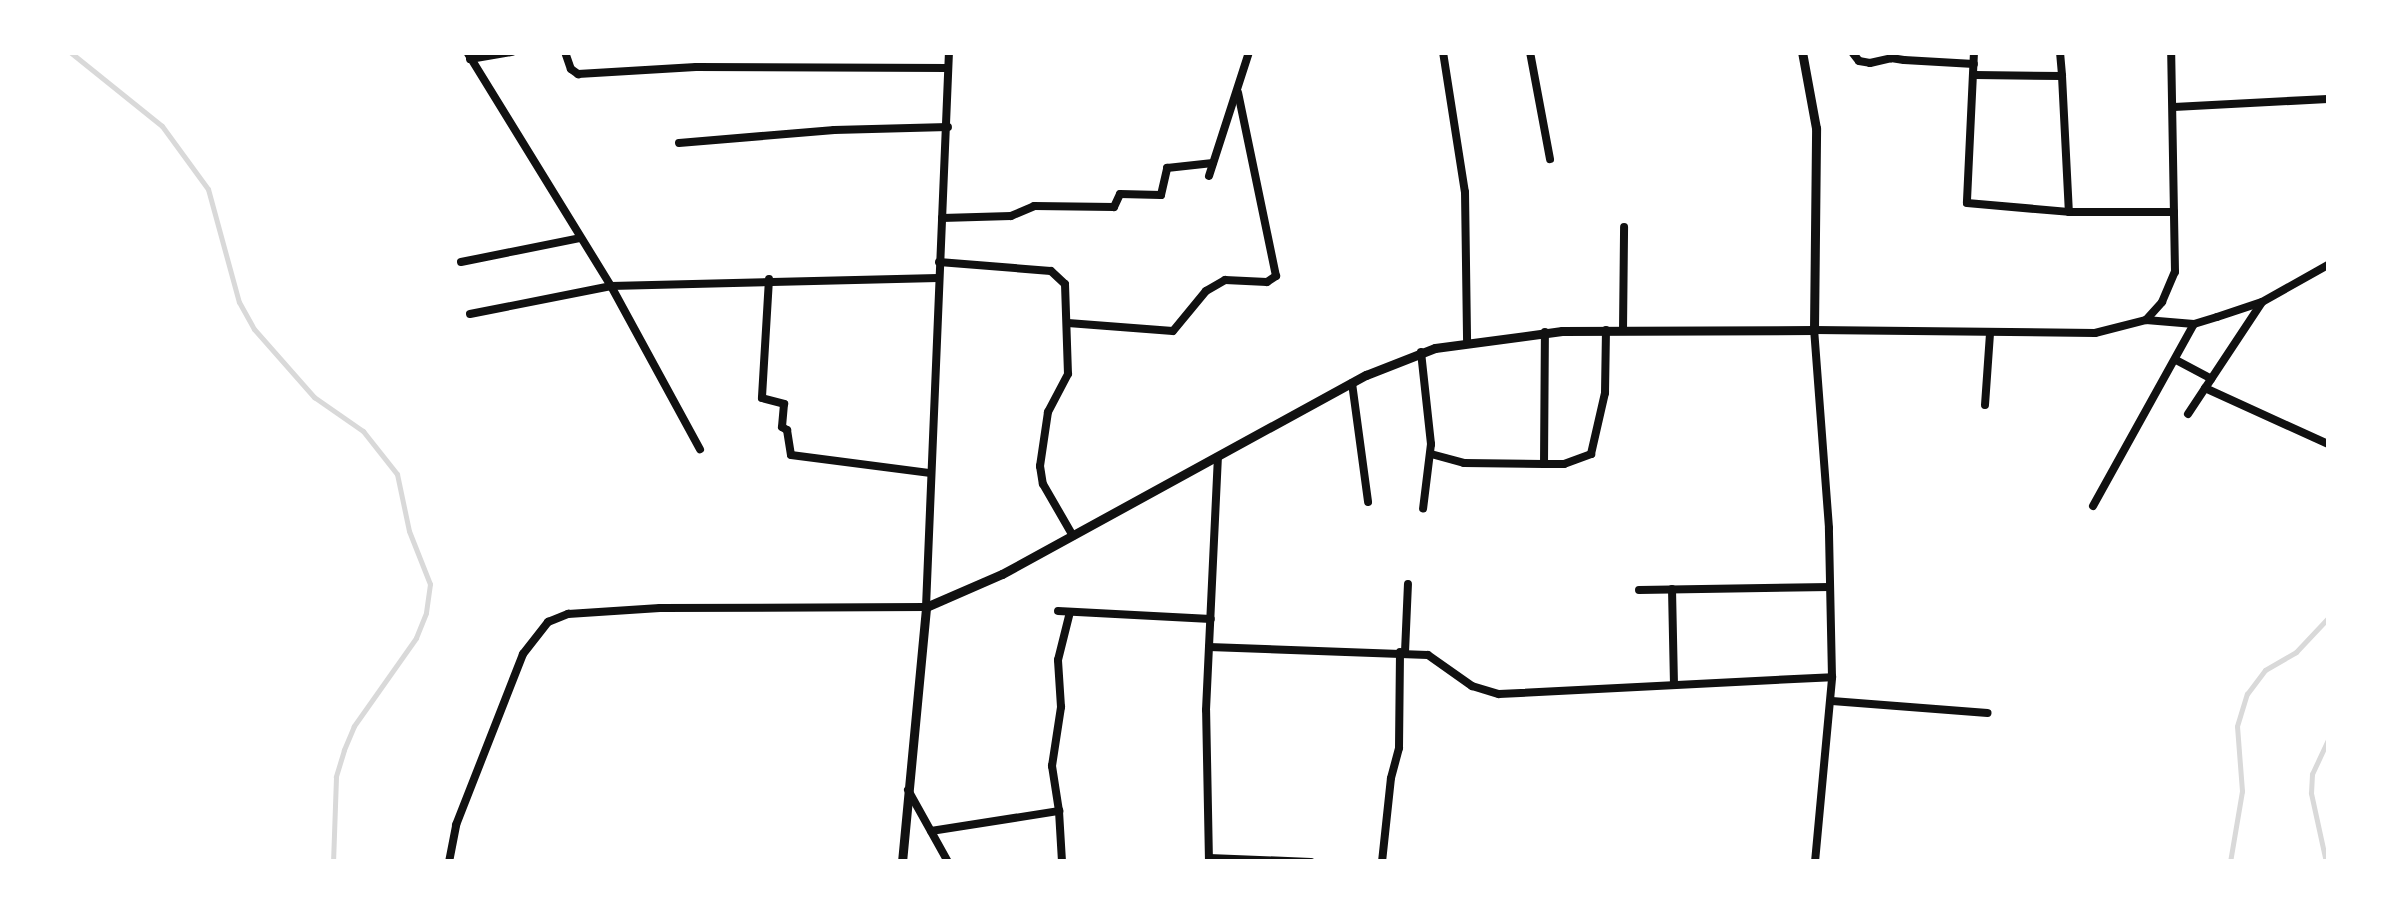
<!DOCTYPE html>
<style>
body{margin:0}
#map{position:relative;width:2381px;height:914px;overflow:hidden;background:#fff;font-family:"PT Sans",sans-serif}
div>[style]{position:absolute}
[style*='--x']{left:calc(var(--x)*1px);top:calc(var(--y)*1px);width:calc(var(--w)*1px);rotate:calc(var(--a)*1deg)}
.stream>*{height:5px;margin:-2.5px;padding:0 2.5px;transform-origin:2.5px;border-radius:2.5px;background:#d9d9d9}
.minor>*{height:8px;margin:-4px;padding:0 4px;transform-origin:4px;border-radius:4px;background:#111}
.tertiary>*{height:9px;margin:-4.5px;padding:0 4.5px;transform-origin:4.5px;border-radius:4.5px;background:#111}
span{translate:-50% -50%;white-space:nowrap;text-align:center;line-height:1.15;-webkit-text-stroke:10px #fff;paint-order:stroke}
.frame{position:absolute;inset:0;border:55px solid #fff;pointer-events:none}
</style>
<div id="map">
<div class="stream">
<i style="--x:70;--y:52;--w:118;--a:38.8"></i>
<i style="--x:162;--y:126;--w:78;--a:53.9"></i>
<i style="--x:208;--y:189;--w:117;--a:74.7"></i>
<i style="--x:239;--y:302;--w:31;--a:61"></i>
<i style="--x:254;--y:329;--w:91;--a:48.6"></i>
<i style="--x:314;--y:397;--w:60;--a:34.8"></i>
<i style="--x:363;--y:431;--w:55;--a:51.7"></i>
<i style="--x:397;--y:474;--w:58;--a:78.1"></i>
<i style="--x:409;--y:531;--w:57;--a:68.4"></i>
<i style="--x:430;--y:584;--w:29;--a:98"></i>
<i style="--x:426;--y:613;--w:27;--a:112"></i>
<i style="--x:416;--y:638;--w:108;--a:125.2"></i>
<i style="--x:354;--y:726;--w:26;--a:113"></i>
<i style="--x:344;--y:750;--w:28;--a:107"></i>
<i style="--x:336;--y:777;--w:85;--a:92"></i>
<i style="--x:2230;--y:862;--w:72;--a:-80.4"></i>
<i style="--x:2242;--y:791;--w:65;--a:-94.4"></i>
<i style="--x:2237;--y:726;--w:34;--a:-73"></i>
<i style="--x:2247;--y:694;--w:30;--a:-53"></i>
<i style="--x:2265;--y:670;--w:36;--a:-30"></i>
<i style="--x:2296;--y:652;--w:47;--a:-46.7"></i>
<i style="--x:2326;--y:862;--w:71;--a:-102.3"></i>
<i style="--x:2311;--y:793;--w:19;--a:-87"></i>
<i style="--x:2312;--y:774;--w:38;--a:-65"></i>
</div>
<div class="minor">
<i style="--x:467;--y:52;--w:275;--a:58.4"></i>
<i style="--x:611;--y:286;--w:186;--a:61.4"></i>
<i style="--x:565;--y:52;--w:18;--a:71"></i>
<i style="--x:571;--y:69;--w:9;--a:36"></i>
<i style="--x:578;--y:74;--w:118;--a:-3.4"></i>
<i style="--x:696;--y:67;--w:252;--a:0.2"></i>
<i style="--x:1443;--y:52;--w:142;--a:81.1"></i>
<i style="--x:1465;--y:192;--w:149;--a:89.2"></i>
<i style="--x:1530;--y:52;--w:109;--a:79.4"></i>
<i style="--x:1852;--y:52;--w:11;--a:52"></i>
<i style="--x:1859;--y:61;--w:11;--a:10"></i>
<i style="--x:1870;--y:63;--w:22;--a:-13"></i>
<i style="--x:1894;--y:52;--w:7;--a:117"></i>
<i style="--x:1891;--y:58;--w:13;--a:9"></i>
<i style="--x:1904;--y:60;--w:70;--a:3.3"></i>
<i style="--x:1974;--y:52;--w:151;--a:92.7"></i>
<i style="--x:1967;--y:203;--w:102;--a:5"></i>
<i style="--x:2069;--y:212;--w:105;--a:0"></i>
<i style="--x:2060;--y:52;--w:24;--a:85"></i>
<i style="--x:470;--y:59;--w:43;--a:-9.5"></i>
<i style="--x:1975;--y:75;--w:87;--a:0.7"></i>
<i style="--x:2062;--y:76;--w:136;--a:87.1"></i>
<i style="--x:2174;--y:107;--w:154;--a:-3"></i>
<i style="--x:679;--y:143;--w:156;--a:-4.8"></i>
<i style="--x:834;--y:130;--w:114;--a:-1.5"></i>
<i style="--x:1209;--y:176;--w:130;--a:-72.1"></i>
<i style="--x:942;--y:218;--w:69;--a:-1.7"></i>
<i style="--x:1011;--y:216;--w:25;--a:-23"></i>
<i style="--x:1034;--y:206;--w:80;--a:0.7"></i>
<i style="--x:1114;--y:207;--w:14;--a:-65"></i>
<i style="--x:1120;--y:194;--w:41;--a:1.4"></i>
<i style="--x:1161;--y:195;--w:28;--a:-77"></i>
<i style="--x:1167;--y:168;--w:46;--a:-6.2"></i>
<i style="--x:461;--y:262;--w:121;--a:-11.4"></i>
<i style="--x:939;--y:262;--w:112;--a:4.6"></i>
<i style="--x:1051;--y:271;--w:19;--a:43"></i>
<i style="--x:1065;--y:284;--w:90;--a:88.1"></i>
<i style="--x:1068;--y:374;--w:43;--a:117.8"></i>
<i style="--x:1048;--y:412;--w:55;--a:98.4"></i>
<i style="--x:1040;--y:466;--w:18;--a:81"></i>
<i style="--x:1043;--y:484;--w:60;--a:60"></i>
<i style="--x:769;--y:279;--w:119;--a:93.4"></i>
<i style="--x:762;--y:398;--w:23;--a:15"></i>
<i style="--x:784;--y:404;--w:23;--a:95"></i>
<i style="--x:782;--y:427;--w:6;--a:31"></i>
<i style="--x:787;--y:430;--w:25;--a:81"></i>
<i style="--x:791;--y:455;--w:139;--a:7.4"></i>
<i style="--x:470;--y:314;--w:144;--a:-11.2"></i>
<i style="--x:611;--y:286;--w:327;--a:-1.4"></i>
<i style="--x:2146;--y:320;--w:48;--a:4.8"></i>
<i style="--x:2194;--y:324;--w:24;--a:-17"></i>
<i style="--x:2217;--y:317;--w:47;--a:-18.4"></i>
<i style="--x:2262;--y:302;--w:76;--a:-29.3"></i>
<i style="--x:1068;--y:323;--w:105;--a:4.4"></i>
<i style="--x:1173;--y:331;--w:52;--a:-50.5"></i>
<i style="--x:1206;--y:291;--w:22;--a:-30"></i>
<i style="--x:1225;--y:280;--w:42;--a:2.7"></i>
<i style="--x:1267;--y:282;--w:11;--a:-34"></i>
<i style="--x:1276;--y:276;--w:187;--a:-101.7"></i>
<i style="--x:1623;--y:330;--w:103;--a:-89.4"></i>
<i style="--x:1421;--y:352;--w:93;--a:83.8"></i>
<i style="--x:1431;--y:444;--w:65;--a:97"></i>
<i style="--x:2176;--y:360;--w:40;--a:28"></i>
<i style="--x:1352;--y:383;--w:120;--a:82.3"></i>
<i style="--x:2205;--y:388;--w:135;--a:24.5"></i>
<i style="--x:1985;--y:405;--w:72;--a:-86"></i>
<i style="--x:2188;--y:414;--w:134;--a:-56.5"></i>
<i style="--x:1431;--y:454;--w:34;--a:15"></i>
<i style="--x:1464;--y:463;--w:80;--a:0.7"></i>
<i style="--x:1544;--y:464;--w:20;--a:0"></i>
<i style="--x:1564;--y:464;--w:29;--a:-20"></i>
<i style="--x:1591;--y:454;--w:63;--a:-77.1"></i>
<i style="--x:1605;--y:393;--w:63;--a:-89.1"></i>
<i style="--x:1544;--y:464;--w:132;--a:-89.6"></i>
<i style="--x:2093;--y:506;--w:208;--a:-61"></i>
<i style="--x:1672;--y:589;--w:96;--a:88.8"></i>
<i style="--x:1639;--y:590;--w:191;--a:-0.9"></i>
<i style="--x:1058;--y:611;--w:153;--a:3"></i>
<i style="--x:1209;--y:647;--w:219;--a:2.1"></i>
<i style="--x:1428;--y:655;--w:54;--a:35.2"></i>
<i style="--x:1472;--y:686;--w:28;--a:17"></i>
<i style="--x:1499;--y:694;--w:333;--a:-2.9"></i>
<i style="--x:1405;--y:652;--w:68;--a:-87.5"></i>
<i style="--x:1832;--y:701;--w:156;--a:4.4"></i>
<i style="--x:908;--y:790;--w:82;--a:60.9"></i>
<i style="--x:1059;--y:811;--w:46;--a:-98.8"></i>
<i style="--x:1052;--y:766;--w:60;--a:-81.3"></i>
<i style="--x:1061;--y:707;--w:47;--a:-93.7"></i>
<i style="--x:1058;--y:660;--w:49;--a:-76"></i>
<i style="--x:931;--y:831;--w:130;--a:-8.9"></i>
<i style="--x:1059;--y:811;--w:51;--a:86.6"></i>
<i style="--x:1209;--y:858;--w:102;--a:2.2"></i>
<i style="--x:449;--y:862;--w:38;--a:-79"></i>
<i style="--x:456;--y:825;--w:184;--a:-68.6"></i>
<i style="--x:523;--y:654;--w:41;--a:-52"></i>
<i style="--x:548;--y:622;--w:22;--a:-22"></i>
<i style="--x:568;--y:614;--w:92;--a:-3.7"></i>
<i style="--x:660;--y:608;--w:266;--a:-0.2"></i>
<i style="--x:926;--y:607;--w:555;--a:-87.63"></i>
<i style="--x:1209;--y:862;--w:152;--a:-91.1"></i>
<i style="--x:1206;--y:710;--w:253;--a:-87.3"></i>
<i style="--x:1382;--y:862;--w:84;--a:-83.9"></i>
<i style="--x:1391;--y:778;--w:31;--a:-75"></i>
<i style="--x:1399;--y:748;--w:96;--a:-89.4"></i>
<i style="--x:1815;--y:862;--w:186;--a:-84.7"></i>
<i style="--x:1832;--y:677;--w:149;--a:-91.2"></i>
<i style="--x:1829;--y:528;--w:199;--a:-94.3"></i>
<i style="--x:1814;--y:330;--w:281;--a:0.6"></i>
<i style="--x:2095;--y:333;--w:53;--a:-14.3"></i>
<i style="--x:2146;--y:320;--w:24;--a:-48"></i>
<i style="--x:2162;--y:302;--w:33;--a:-67"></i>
<i style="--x:2175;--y:272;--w:220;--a:-91"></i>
</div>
<div class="tertiary">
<i style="--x:902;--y:862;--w:256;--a:-84.6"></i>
<i style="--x:926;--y:607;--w:83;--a:-23.5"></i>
<i style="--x:1002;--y:574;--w:415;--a:-28.7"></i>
<i style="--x:1366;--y:375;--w:74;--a:-21.4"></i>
<i style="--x:1435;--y:348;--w:128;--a:-7.6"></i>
<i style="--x:1562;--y:331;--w:252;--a:-0.2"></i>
<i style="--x:1814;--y:330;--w:202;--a:-89.4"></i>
<i style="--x:1816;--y:128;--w:77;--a:-100.4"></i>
</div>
<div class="frame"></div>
</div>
